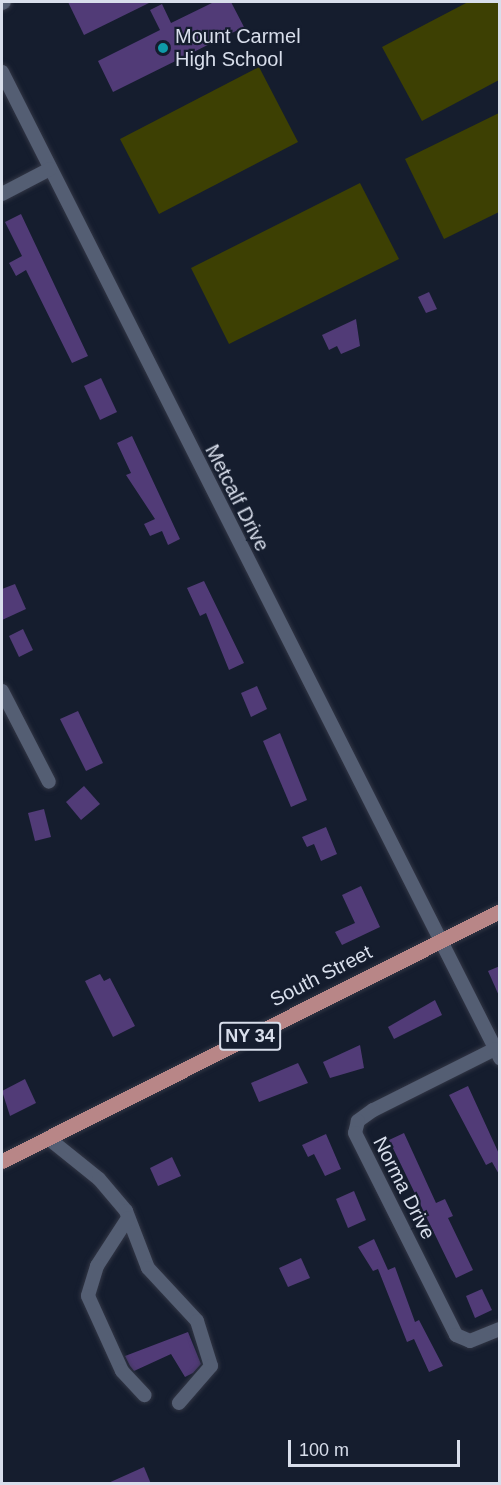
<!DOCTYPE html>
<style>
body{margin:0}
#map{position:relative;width:501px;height:1485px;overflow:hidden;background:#151d2e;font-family:Helvetica,sans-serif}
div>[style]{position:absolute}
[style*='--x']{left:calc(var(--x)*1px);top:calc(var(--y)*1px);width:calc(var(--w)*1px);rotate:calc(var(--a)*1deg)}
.green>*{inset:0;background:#3d4003}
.building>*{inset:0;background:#513b77}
.roads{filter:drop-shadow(0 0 2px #323645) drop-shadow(0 0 2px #323645)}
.minor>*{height:14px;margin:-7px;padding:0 7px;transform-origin:7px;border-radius:7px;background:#545e73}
.major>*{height:15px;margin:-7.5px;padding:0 7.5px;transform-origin:7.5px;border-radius:7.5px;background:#b88687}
.dots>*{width:16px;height:16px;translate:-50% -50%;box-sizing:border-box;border:3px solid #151d2e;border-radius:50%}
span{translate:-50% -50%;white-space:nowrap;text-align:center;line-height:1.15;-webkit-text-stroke:4.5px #151d2e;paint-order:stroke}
.shield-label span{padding:2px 4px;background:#151d2e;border:2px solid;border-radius:4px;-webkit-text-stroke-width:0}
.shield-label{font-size:18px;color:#d8deeb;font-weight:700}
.poi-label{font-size:20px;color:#d8deeb}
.left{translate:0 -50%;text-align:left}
.street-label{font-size:20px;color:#d8deeb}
.frame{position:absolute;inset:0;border:3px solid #d8deeb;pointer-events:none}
.scale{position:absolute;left:288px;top:1440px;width:172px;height:27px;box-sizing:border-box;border:3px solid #d8deeb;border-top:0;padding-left:8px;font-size:18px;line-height:21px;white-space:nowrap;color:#d8deeb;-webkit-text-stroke:4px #151d2e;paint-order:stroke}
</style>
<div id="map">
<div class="green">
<i style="clip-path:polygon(468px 2px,499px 2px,499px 80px,422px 121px,382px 47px)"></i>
<i style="clip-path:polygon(259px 67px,298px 142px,159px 214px,120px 139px)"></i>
<i style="clip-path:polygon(499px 113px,499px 212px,444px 239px,405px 159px)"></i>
<i style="clip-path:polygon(360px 183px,399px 259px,229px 344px,191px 268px)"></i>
</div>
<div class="building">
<i style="clip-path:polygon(68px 2px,151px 2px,84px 35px)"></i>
<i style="clip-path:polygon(214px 2px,231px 2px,244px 27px,113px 92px,98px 61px,160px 30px,150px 10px,162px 4px,171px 23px)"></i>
<i style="clip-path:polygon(21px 214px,88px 356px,72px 363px,26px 270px,16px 276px,9px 263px,22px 256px,5px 222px)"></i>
<i style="clip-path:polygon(429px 292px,437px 309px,426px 313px,418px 297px)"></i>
<i style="clip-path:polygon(356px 319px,360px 346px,341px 354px,337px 346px,329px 350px,322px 335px)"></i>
<i style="clip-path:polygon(101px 378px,117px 412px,100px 420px,84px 386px)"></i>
<i style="clip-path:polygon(132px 436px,180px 539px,168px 545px,162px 531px,150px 536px,144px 524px,155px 519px,126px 475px,131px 473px,117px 443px)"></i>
<i style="clip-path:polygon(204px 581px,244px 663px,229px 670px,206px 613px,200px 616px,187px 588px)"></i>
<i style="clip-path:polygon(15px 584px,26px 609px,2px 620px,2px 589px)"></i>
<i style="clip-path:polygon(23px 629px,33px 650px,19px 657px,9px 636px)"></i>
<i style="clip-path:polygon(257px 686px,267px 709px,251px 717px,241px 693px)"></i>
<i style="clip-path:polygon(78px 711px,103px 763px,86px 771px,60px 719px)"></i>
<i style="clip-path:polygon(280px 733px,307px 800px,291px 807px,263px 741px)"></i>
<i style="clip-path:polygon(84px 786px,100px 804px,81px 820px,66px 802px)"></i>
<i style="clip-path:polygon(44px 809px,51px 837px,35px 841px,28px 813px)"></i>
<i style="clip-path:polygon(326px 827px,337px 854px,321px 861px,314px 844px,307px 847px,302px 837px)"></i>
<i style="clip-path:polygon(361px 886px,380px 927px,342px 945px,335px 932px,355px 923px,342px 895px)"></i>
<i style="clip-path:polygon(500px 966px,500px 998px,488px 971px)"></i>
<i style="clip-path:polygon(100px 974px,104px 981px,110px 978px,135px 1026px,113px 1037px,85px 981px)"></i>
<i style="clip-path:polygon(435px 1000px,442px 1015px,394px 1039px,388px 1027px)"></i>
<i style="clip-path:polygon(360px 1045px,364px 1068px,330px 1078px,323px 1062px)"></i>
<i style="clip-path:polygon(298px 1063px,308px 1083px,259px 1102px,251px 1083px)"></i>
<i style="clip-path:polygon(25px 1079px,36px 1103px,10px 1116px,2px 1091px)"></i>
<i style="clip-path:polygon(468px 1086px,500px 1156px,500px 1176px,492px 1162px,486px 1165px,449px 1095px)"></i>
<i style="clip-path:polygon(404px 1133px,436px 1203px,445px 1199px,453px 1216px,448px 1218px,473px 1270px,456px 1278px,389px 1140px)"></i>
<i style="clip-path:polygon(326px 1134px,341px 1169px,325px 1176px,314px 1154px,308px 1157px,302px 1145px)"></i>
<i style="clip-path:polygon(172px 1157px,181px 1176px,158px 1186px,150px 1168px)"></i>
<i style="clip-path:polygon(354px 1191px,366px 1220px,348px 1228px,336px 1199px)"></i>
<i style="clip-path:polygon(374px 1239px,388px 1270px,395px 1267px,415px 1322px,419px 1320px,443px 1366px,429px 1372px,414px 1339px,407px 1342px,378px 1269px,373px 1271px,358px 1247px)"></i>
<i style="clip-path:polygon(301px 1258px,310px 1278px,288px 1287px,279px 1268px)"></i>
<i style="clip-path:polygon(482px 1289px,492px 1310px,475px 1318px,466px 1296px)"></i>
<i style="clip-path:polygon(188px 1332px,201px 1364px,193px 1373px,185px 1377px,171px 1354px,134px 1371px,130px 1366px,125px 1356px)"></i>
<i style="clip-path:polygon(144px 1467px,151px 1484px,106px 1484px)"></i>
</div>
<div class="roads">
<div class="minor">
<i style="--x:2;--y:3;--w:2;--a:-27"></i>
<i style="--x:2;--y:72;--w:1105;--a:63.2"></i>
<i style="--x:2;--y:194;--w:54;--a:-27.5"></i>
<i style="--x:2;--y:691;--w:102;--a:62.7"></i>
<i style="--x:495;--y:1049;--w:136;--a:153.4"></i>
<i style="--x:373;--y:1110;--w:19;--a:144"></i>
<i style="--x:358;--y:1121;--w:12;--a:104"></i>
<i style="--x:355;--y:1133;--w:226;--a:63.4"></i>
<i style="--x:456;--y:1335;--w:15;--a:23"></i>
<i style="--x:470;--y:1341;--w:32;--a:-22"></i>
<i style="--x:48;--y:1138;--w:65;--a:38.8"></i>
<i style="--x:99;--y:1179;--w:42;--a:49.8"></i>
<i style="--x:126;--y:1211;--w:61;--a:68.9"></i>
<i style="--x:148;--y:1268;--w:72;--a:47.2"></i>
<i style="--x:197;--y:1321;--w:47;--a:72.7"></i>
<i style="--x:211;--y:1366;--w:49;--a:130.9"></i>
<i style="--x:128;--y:1218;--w:57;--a:122.9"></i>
<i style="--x:97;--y:1266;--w:31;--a:107"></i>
<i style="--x:88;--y:1296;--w:82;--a:65.6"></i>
<i style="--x:122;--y:1371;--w:33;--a:47"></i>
</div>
<div class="major">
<i style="--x:2;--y:1161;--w:557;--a:-26.66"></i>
</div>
</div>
<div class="dots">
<i style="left:163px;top:48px;background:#0f9aa8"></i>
</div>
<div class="shield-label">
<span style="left:250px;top:1036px">NY 34</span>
</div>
<div class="poi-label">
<span class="left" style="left:175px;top:48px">Mount Carmel<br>High School</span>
</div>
<div class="street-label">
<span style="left:237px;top:498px;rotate:63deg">Metcalf Drive</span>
<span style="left:321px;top:976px;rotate:-27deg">South Street</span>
<span style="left:404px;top:1188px;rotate:63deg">Norma Drive</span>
</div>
<div class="frame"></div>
<div class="scale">100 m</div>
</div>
